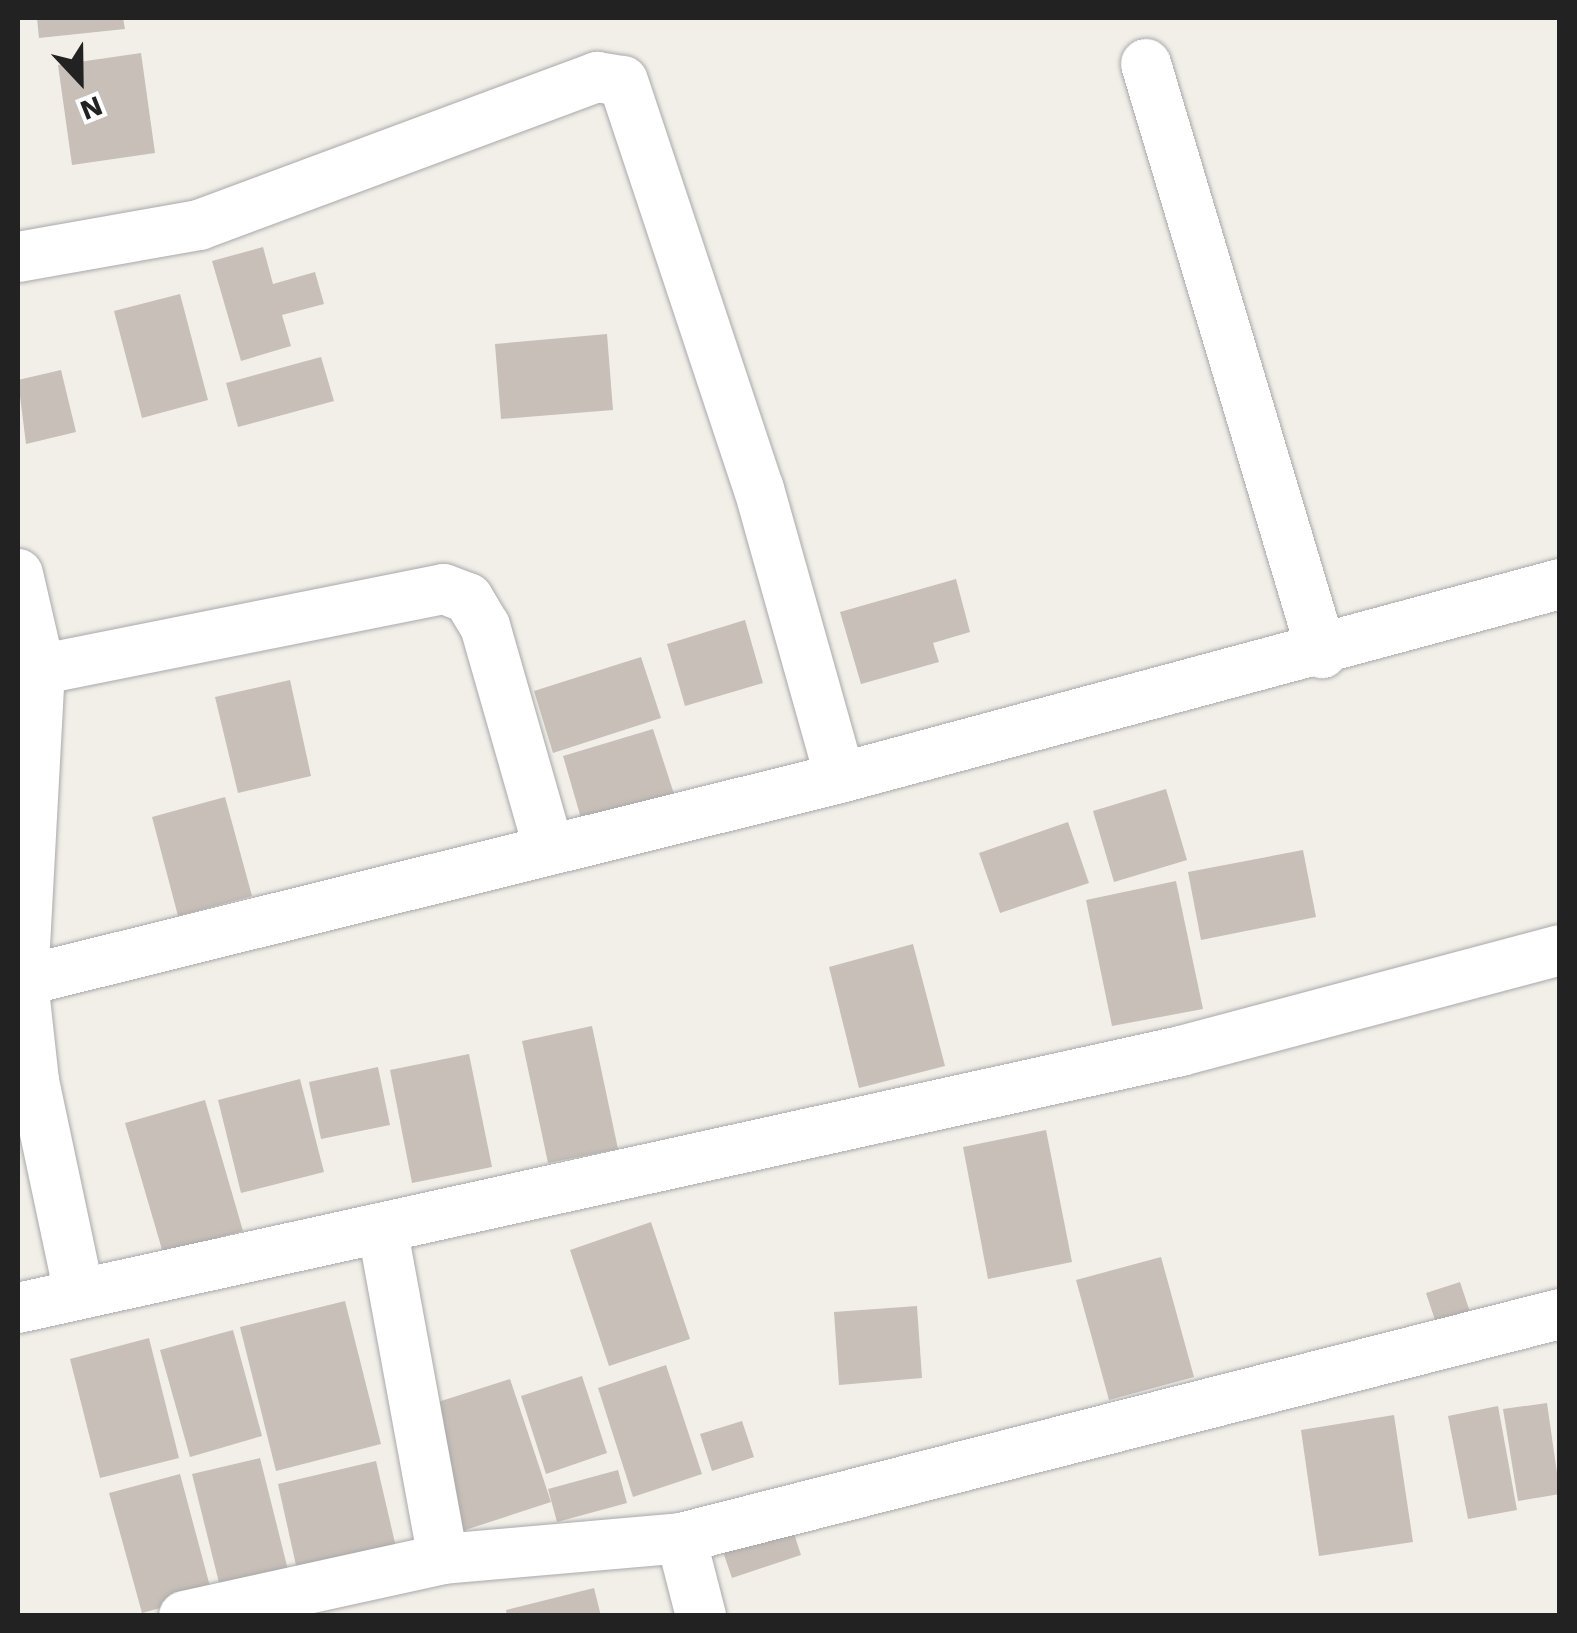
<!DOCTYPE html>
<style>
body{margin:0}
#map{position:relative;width:1577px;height:1633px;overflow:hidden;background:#f2efe9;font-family:"Work Sans",sans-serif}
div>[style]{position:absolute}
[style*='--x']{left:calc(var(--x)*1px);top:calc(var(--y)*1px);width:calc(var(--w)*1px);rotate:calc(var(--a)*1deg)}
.building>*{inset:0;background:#c7bfb8}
.roads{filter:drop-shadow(0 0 2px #a9a9a9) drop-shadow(0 0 2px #a9a9a9)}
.street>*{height:50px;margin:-25px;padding:0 25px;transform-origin:25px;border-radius:25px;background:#fff}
span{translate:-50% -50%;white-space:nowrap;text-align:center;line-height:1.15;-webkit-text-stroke:8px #fff;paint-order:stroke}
.frame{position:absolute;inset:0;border:20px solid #222;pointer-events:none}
.north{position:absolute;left:30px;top:30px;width:100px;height:100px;-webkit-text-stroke:8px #fff;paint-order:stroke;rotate:158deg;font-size:28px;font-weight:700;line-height:40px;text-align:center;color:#222}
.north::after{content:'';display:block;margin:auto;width:35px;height:45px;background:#222;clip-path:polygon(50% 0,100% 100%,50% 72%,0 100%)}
</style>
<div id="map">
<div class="building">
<i style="clip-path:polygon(37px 18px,123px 18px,125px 29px,39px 38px)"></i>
<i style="clip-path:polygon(141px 53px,155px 153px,72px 165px,58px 65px)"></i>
<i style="clip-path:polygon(263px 247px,273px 284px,315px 272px,324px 304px,282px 315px,291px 346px,241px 361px,212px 261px)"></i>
<i style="clip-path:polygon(180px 294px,208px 400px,142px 418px,114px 311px)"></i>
<i style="clip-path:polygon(607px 334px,613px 410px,501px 419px,495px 344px)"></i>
<i style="clip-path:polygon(321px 357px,334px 401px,238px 427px,226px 383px)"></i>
<i style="clip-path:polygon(61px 370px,76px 432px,26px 444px,18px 380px)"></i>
<i style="clip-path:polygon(956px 579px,970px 632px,933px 643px,939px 662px,861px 684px,840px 612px)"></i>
<i style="clip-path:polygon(745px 620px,763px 683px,685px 706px,667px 644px)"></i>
<i style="clip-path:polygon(641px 657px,661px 718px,553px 753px,534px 691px)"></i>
<i style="clip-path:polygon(290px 680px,311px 776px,238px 793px,215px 697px)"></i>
<i style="clip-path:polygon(653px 729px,675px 797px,583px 825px,563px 756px)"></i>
<i style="clip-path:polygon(1166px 789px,1187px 860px,1114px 882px,1093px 811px)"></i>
<i style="clip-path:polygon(225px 797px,252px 896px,178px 916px,152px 817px)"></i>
<i style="clip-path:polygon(1068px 822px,1089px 883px,1000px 913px,979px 853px)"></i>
<i style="clip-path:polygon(1303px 850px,1316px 917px,1201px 940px,1188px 872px)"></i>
<i style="clip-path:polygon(1176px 881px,1203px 1009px,1112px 1026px,1086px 900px)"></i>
<i style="clip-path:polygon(913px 944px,945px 1066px,859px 1088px,829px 967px)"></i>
<i style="clip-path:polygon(592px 1026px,618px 1149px,548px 1163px,522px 1041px)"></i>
<i style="clip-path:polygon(469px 1054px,492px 1167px,412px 1183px,390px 1070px)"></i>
<i style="clip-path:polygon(378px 1067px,390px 1125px,321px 1139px,309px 1082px)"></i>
<i style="clip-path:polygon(300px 1079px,324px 1172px,241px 1193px,218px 1100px)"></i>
<i style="clip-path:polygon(205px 1100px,243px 1231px,163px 1253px,125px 1123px)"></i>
<i style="clip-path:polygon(1046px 1130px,1072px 1262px,988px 1279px,963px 1147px)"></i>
<i style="clip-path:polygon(651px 1222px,690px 1339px,609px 1366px,570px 1250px)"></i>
<i style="clip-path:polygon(1161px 1257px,1194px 1377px,1109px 1400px,1076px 1280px)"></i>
<i style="clip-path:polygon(1460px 1282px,1470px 1312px,1436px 1323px,1426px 1293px)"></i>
<i style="clip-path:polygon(345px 1301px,381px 1444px,276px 1471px,240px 1327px)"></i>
<i style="clip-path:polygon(917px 1306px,922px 1378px,839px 1385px,834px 1312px)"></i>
<i style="clip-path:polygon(233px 1330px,262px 1436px,190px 1457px,160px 1350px)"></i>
<i style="clip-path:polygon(149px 1338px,179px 1458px,100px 1478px,70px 1359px)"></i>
<i style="clip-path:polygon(666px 1365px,702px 1474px,633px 1497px,598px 1388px)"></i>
<i style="clip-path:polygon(582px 1376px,607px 1453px,546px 1474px,521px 1396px)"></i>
<i style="clip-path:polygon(510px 1379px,551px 1502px,456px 1533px,416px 1409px)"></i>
<i style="clip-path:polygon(1547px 1403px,1560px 1494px,1518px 1501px,1503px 1409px)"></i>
<i style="clip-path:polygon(1498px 1406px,1517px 1510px,1468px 1519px,1448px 1416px)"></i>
<i style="clip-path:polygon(1394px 1415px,1413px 1542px,1319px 1556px,1301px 1430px)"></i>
<i style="clip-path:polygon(742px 1421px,754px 1457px,712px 1471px,700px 1434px)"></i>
<i style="clip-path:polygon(260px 1458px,291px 1582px,223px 1599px,192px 1474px)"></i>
<i style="clip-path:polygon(376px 1461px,398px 1556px,299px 1579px,278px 1484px)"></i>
<i style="clip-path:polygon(618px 1470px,627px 1503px,557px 1522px,548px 1489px)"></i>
<i style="clip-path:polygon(180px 1474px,212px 1594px,142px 1613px,109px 1493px)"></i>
<i style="clip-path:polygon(789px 1518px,801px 1555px,732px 1578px,719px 1540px)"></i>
<i style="clip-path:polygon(594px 1588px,601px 1616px,507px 1616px,506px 1610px)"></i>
</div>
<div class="roads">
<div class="street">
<i style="--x:1146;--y:64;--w:615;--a:73.36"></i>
<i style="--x:18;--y:257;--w:184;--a:-10"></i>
<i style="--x:199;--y:225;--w:425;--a:-20.4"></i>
<i style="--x:597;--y:77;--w:26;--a:9"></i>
<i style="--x:623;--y:81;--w:430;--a:71.6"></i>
<i style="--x:759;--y:489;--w:300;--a:74.3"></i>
<i style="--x:18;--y:574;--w:98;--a:77"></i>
<i style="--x:40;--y:669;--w:312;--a:93.1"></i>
<i style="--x:23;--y:981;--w:101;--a:83.7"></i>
<i style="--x:34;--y:1081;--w:217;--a:78"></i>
<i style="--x:18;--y:674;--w:434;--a:-11.3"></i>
<i style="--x:444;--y:589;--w:26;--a:21"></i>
<i style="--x:468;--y:598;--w:33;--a:59"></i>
<i style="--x:485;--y:626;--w:232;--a:74"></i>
<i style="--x:23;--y:981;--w:842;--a:-13.95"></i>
<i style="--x:840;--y:778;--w:746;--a:-15.08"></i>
<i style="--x:383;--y:1232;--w:332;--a:79.6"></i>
<i style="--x:18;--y:1308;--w:1191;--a:-12.46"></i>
<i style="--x:1181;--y:1051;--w:392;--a:-14.9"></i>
<i style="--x:681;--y:1538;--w:81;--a:75.6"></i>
<i style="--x:184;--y:1616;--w:265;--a:-12.4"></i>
<i style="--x:443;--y:1559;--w:239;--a:-5"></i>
<i style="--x:681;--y:1538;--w:907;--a:-14.3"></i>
</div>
</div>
<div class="frame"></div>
<div class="north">N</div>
</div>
